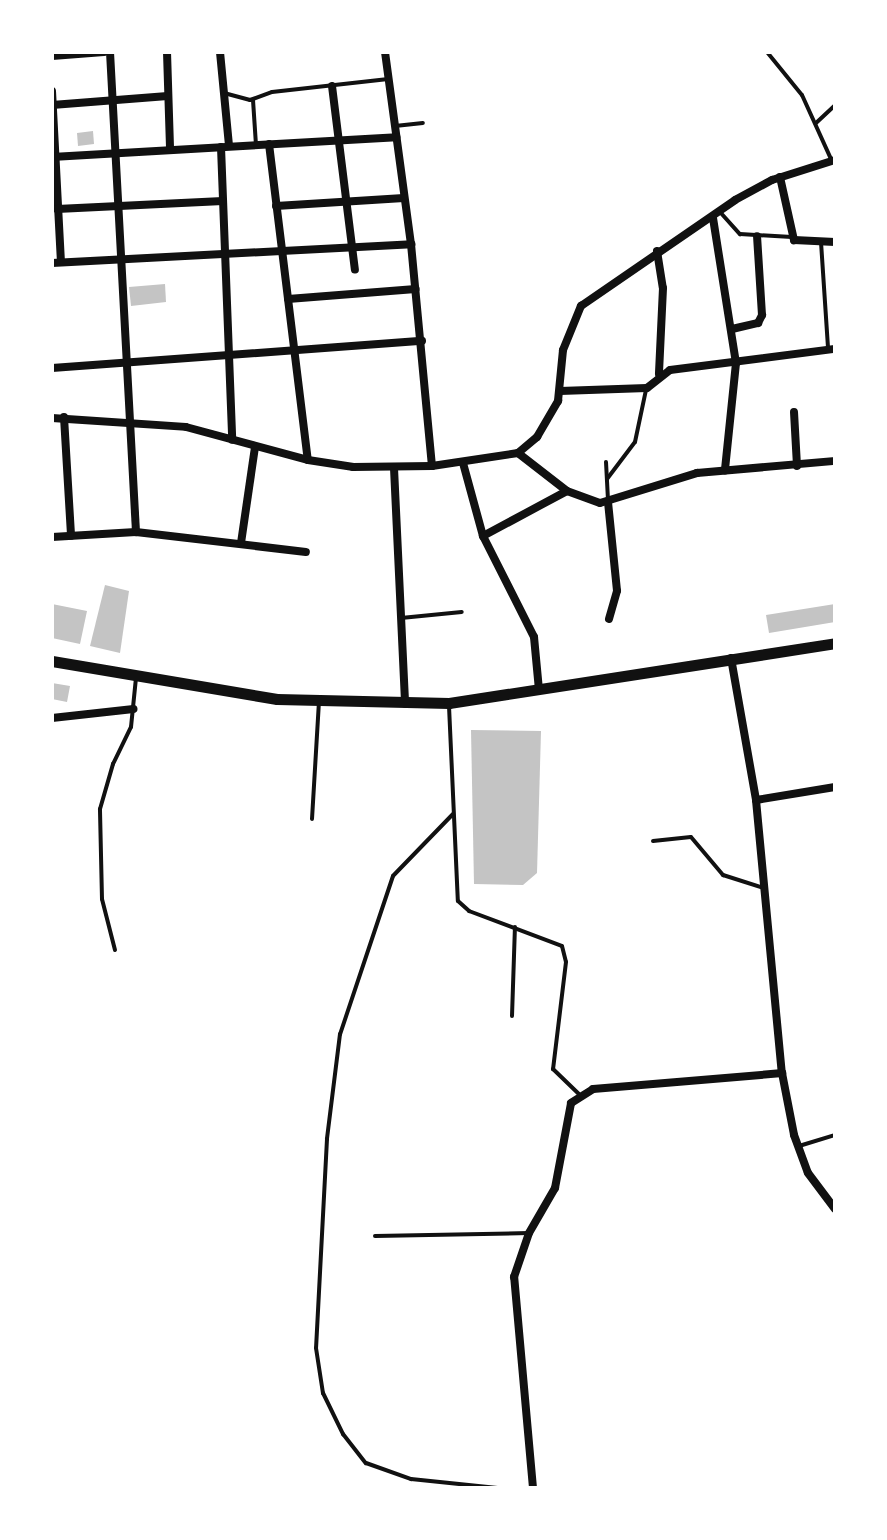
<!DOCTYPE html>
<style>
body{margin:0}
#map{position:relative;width:887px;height:1540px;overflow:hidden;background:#fff;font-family:"Zilla Slab",serif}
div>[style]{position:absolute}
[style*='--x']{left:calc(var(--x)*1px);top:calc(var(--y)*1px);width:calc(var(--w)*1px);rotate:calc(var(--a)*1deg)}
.building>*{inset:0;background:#c4c4c4}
.service>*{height:4px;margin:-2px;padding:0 2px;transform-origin:2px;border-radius:2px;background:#111}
.minor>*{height:8px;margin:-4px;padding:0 4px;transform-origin:4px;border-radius:4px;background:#111}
.tertiary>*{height:11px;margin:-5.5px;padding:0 5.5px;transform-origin:5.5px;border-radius:5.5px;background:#111}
span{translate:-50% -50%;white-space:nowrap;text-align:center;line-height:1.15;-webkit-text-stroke:8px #fff;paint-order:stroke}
.frame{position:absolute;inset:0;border:54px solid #fff;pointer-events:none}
</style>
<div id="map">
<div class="building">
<i style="clip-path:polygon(93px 131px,94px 144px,78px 146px,77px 133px)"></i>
<i style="clip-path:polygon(165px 284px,166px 302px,131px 306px,129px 287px)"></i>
<i style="clip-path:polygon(105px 585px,129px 591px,120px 653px,90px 646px)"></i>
<i style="clip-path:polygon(52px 604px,87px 611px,80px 644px,52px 638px)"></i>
<i style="clip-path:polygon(835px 604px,835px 622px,769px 633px,766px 615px)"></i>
<i style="clip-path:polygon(52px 683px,70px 686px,67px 702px,52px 699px)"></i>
<i style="clip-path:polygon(471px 730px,541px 731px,537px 873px,523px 885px,474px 884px)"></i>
</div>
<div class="service">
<i style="--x:767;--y:52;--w:55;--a:50.9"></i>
<i style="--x:802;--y:95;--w:72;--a:65.6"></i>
<i style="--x:224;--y:93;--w:27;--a:15"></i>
<i style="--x:250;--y:100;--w:23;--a:-20"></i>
<i style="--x:272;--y:92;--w:117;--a:-6.4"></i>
<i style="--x:253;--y:100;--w:45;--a:86.2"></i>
<i style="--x:816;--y:123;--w:26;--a:-43"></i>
<i style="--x:395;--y:126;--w:28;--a:-6"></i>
<i style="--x:720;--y:212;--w:30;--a:48"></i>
<i style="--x:740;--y:234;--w:52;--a:3.3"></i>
<i style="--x:821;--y:242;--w:106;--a:86.2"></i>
<i style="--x:606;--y:462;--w:37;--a:87"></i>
<i style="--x:607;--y:479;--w:46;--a:-52.9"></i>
<i style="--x:635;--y:442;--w:53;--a:-78.1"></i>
<i style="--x:401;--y:618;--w:61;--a:-5.6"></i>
<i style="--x:449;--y:706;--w:195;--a:87.4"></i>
<i style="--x:458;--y:901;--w:15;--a:42"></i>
<i style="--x:469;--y:911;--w:99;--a:20.6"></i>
<i style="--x:562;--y:946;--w:16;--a:76"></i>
<i style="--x:566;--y:962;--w:108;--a:96.9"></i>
<i style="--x:553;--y:1069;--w:36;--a:44"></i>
<i style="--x:453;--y:814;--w:86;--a:134.1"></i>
<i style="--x:393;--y:876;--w:167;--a:108.5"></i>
<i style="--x:340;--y:1034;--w:106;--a:97.1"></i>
<i style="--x:327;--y:1139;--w:209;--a:93"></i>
<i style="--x:316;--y:1348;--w:46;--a:81.2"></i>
<i style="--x:323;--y:1393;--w:46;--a:64"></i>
<i style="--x:343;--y:1434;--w:37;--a:52"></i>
<i style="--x:366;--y:1463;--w:48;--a:19.6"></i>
<i style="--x:411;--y:1479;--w:87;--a:5.9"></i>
<i style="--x:312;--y:819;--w:117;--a:-86.6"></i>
<i style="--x:653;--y:841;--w:38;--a:-6"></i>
<i style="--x:691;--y:837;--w:50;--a:49.9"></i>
<i style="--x:723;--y:875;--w:43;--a:17.6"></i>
<i style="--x:115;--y:950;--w:53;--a:-104.3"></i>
<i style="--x:102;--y:899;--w:90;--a:-91.3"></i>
<i style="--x:100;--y:809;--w:47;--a:-73.9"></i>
<i style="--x:113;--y:764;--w:41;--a:-64.1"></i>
<i style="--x:131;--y:727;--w:49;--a:-84.2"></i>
<i style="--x:512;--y:1016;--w:89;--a:-88.1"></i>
<i style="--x:799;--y:1146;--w:38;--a:-17"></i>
<i style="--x:375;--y:1236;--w:154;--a:-1.1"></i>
</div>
<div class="minor">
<i style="--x:110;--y:52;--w:481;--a:86.9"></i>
<i style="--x:167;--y:52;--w:98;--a:88.2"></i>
<i style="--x:220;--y:52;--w:94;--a:84.5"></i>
<i style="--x:385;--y:52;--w:194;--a:82.3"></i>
<i style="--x:411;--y:244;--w:223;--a:84.6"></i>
<i style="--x:52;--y:56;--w:52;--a:-4.4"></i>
<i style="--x:332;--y:86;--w:185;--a:82.9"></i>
<i style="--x:52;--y:91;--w:171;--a:87"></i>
<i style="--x:52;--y:105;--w:116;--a:-4.4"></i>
<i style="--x:269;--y:144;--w:318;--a:83"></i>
<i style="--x:221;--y:147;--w:293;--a:87.8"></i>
<i style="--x:52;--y:157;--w:345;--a:-3.3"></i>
<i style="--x:780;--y:177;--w:65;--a:77.5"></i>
<i style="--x:794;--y:240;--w:41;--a:2.8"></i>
<i style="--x:276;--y:206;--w:128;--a:-3.6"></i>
<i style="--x:57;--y:209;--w:166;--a:-2.8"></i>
<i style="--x:713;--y:218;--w:147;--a:81"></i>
<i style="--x:736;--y:363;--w:108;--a:95.9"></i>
<i style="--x:657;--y:251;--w:37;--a:81"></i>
<i style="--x:663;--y:288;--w:86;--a:92.7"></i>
<i style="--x:52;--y:263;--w:360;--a:-3"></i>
<i style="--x:288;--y:299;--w:128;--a:-4.5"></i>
<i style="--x:732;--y:329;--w:27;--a:-13"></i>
<i style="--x:758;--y:323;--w:9;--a:-63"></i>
<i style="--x:762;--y:315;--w:79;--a:-93.6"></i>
<i style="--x:52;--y:368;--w:371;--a:-4.2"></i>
<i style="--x:560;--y:391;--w:87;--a:-2"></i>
<i style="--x:647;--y:388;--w:29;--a:-38"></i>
<i style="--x:670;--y:370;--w:166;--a:-7.3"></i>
<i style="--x:794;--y:412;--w:54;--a:86.8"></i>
<i style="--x:64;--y:417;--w:119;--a:86.6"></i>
<i style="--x:52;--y:418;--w:134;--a:3.8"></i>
<i style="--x:186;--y:427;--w:126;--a:15.1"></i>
<i style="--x:308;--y:460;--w:46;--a:8.8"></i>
<i style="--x:353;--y:467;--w:79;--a:-0.7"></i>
<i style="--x:432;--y:466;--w:87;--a:-8.6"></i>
<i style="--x:518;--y:453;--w:25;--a:-40"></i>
<i style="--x:537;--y:437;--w:42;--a:-59.7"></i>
<i style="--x:558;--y:401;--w:51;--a:-84.4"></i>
<i style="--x:563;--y:350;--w:48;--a:-67.8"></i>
<i style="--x:581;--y:306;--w:187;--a:-34.5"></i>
<i style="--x:735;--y:200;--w:42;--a:-28.4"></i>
<i style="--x:772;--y:180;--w:66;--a:-17.6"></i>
<i style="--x:518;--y:453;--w:62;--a:37.8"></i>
<i style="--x:567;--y:491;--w:35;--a:20"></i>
<i style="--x:600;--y:503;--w:102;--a:-17.2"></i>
<i style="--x:697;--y:473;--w:139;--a:-5"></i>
<i style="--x:463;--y:463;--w:76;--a:74.7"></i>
<i style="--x:483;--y:536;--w:113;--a:63.2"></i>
<i style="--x:534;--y:637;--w:53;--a:84.6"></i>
<i style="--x:394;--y:468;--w:236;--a:87.3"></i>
<i style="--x:608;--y:502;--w:89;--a:84.2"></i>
<i style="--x:617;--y:591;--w:29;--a:106"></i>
<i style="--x:483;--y:536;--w:95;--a:-28.2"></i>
<i style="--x:52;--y:537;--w:84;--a:-3.4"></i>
<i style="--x:136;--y:532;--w:171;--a:6.7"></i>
<i style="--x:241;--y:543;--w:97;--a:-81.7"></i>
<i style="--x:731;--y:658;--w:144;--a:80"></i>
<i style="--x:756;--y:800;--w:274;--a:84.6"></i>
<i style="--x:782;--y:1073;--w:63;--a:79"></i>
<i style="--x:794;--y:1135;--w:40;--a:69.8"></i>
<i style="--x:808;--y:1173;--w:45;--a:53.1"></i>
<i style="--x:52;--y:718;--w:82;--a:-6.3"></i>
<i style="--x:756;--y:800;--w:80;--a:-9.3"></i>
<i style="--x:533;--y:1488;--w:212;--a:-95.1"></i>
<i style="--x:514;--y:1277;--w:46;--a:-71.2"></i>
<i style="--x:529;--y:1233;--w:52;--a:-60"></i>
<i style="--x:555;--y:1188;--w:86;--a:-79.3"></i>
<i style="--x:571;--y:1103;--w:26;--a:-32"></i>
<i style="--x:593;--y:1089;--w:190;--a:-4.8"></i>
</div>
<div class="tertiary">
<i style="--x:52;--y:661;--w:228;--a:9.6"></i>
<i style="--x:277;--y:699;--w:172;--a:1.3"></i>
<i style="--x:449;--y:703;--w:391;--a:-8.8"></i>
</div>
<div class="frame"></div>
</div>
